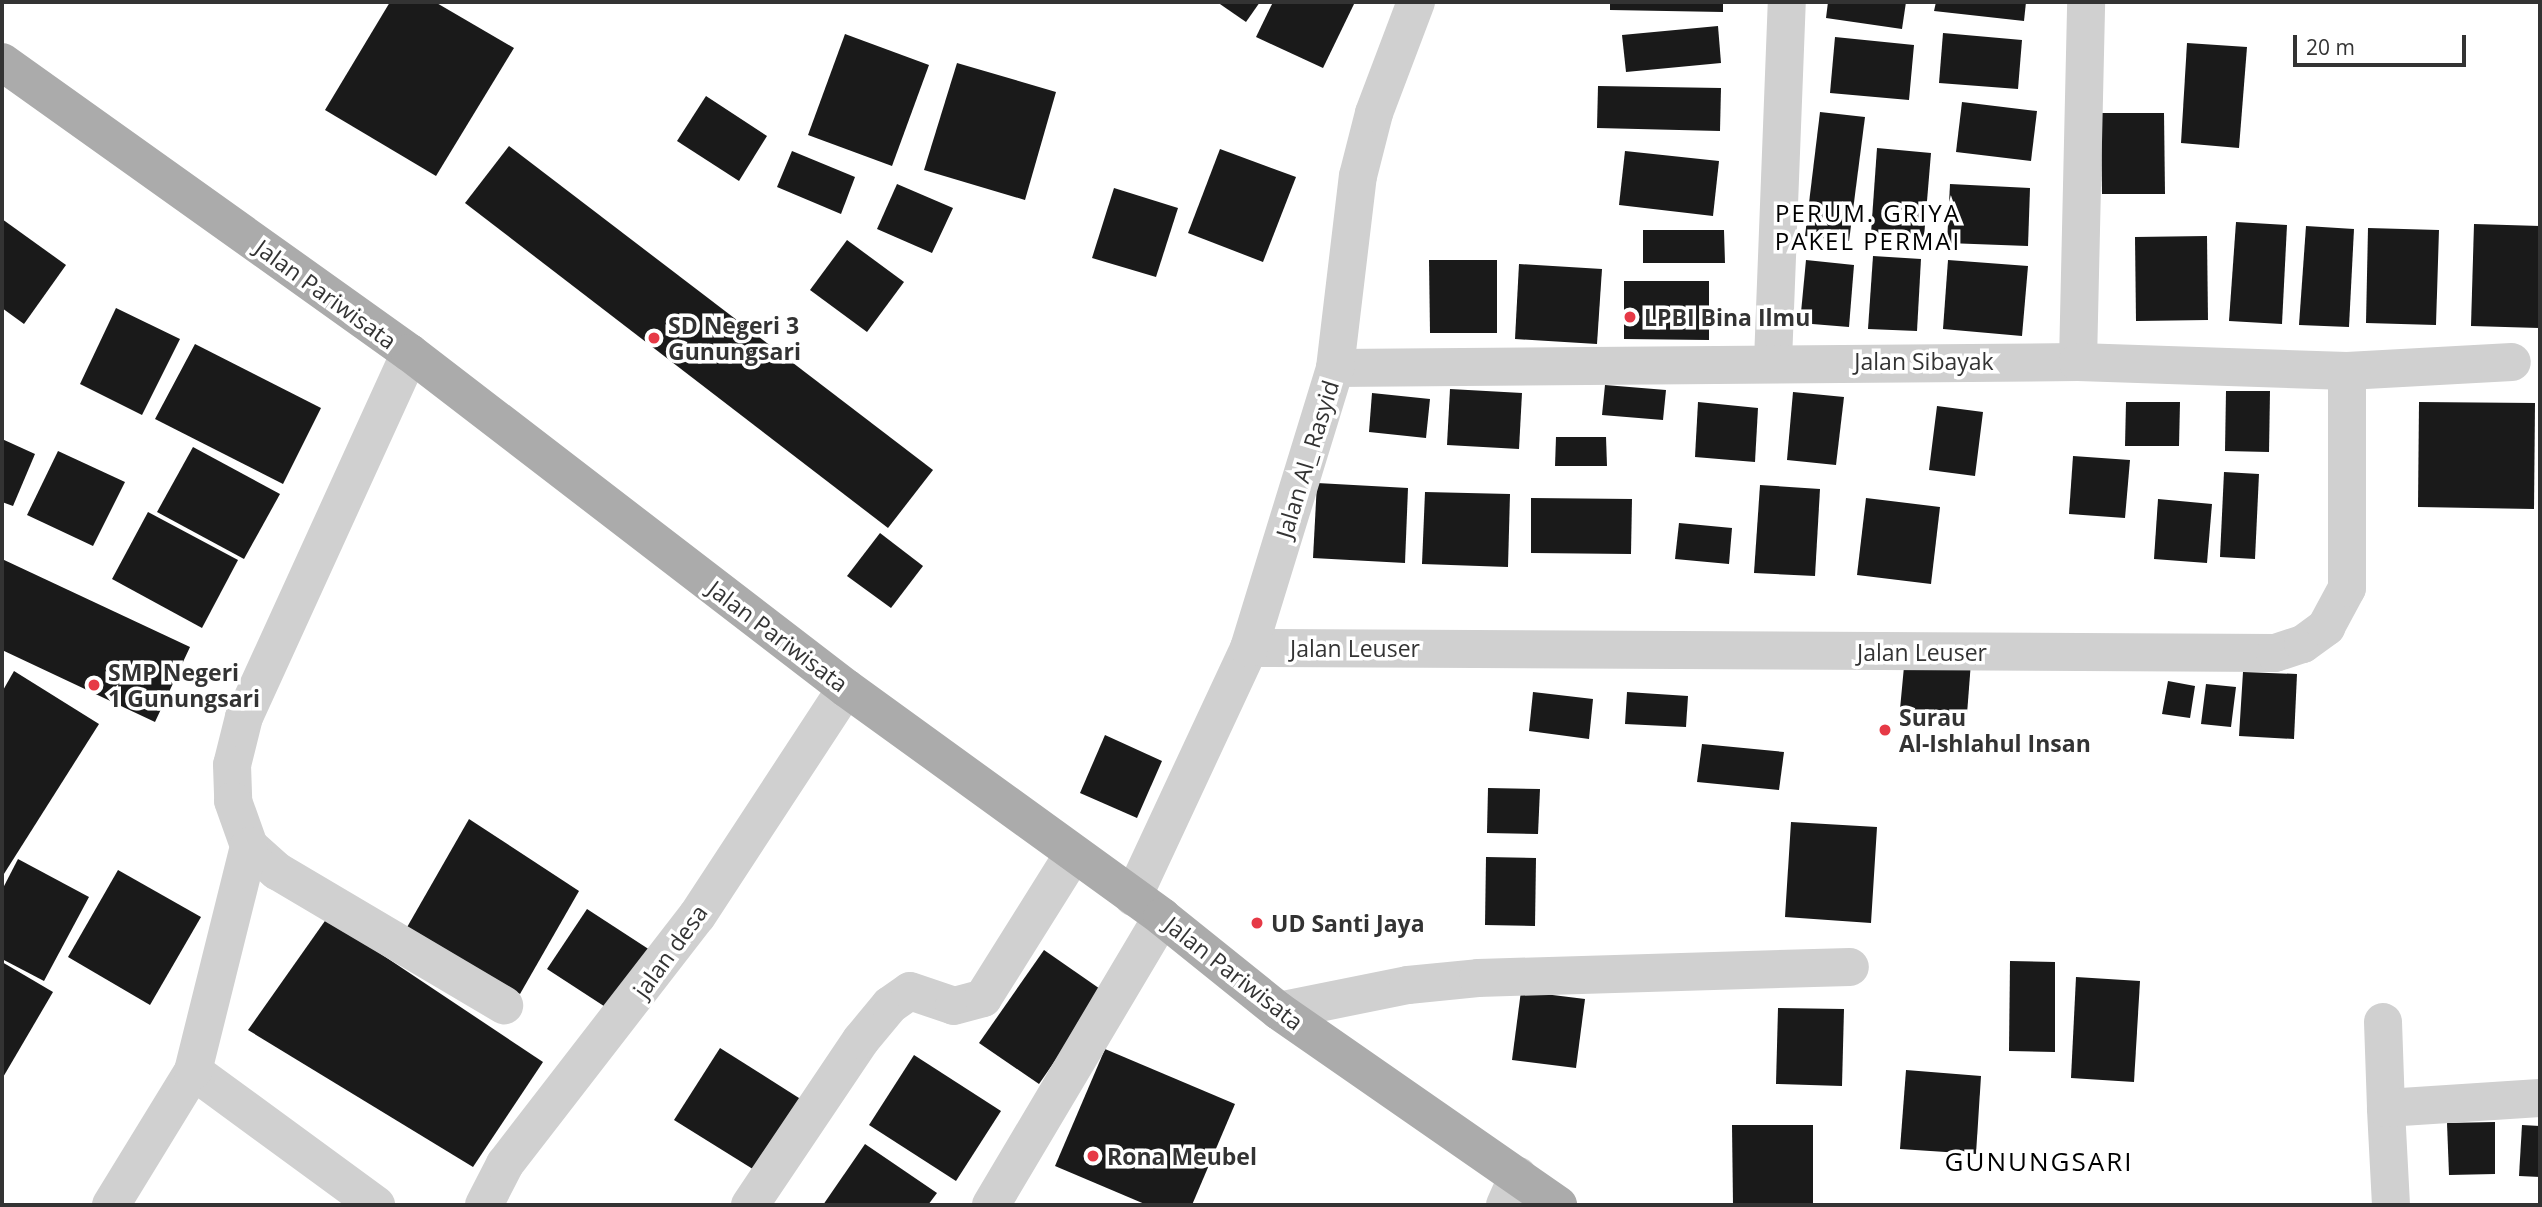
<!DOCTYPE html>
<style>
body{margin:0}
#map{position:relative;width:2542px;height:1207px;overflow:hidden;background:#fff;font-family:"Open Sans",sans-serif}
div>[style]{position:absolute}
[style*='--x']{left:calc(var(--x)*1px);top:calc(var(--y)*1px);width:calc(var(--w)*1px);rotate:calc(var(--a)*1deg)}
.building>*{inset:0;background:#1a1a1a}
.minor>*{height:38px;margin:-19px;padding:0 19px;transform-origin:19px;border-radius:19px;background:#d0d0d0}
.major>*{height:38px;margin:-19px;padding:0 19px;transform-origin:19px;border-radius:19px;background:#ababab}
.dots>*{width:19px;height:19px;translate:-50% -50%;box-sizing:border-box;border:4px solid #fff;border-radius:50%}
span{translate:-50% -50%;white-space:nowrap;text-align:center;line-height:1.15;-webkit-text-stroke:7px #fff;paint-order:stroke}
.street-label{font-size:23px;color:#333}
.poi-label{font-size:23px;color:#333;font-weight:700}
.left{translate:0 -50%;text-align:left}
.neighbourhood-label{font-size:24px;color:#000;letter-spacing:2px}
.quarter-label{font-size:26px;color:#000;letter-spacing:2px}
.frame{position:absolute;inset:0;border:4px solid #333;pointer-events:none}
.scale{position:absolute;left:2293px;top:35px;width:173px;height:32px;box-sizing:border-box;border:4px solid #333;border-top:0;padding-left:9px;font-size:21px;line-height:24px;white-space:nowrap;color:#333;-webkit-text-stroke:5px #fff;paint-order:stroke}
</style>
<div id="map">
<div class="building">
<i style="clip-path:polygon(390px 2px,435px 2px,514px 48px,436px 176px,325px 110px)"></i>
<i style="clip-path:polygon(1217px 2px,1260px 2px,1246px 22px)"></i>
<i style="clip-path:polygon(1273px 2px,1355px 2px,1323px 68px,1256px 37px)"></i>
<i style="clip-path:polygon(1610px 2px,1723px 2px,1723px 12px,1610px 10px)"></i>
<i style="clip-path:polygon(1828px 2px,1906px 2px,1902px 29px,1826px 18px)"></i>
<i style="clip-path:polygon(1936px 2px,2026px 2px,2024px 21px,1934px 11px)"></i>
<i style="clip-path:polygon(1718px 26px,1721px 63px,1626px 72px,1622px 35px)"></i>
<i style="clip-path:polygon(1943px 33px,2022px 40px,2018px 89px,1939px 83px)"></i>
<i style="clip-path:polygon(845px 34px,929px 65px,892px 166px,808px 135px)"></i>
<i style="clip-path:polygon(1835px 37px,1914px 45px,1909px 100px,1830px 93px)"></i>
<i style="clip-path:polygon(2187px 43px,2247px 47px,2239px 148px,2181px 143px)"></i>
<i style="clip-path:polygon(957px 63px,1056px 92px,1025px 200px,924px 170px)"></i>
<i style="clip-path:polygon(1598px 86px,1721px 88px,1720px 131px,1597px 128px)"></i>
<i style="clip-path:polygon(706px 96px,767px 136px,739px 181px,677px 141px)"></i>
<i style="clip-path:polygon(1962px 102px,2037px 111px,2031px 161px,1956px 152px)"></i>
<i style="clip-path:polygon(1820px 112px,1865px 117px,1849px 241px,1805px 236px)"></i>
<i style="clip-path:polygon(2101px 113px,2164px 113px,2165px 194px,2102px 194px)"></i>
<i style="clip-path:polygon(509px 146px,933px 470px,888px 528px,465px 203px)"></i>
<i style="clip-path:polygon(1877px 148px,1931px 153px,1924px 237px,1871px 233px)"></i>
<i style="clip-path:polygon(1220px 149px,1296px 177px,1263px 262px,1188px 233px)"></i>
<i style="clip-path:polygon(792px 151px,855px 177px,841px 214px,777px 187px)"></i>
<i style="clip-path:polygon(1625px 151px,1719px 161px,1713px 216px,1619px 205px)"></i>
<i style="clip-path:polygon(897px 184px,953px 208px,932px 253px,877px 229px)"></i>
<i style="clip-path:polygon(1950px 184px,2030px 188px,2028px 246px,1947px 243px)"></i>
<i style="clip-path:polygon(1114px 188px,1178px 208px,1156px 277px,1092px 258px)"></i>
<i style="clip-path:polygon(2px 219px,66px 265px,24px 324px,2px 308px)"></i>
<i style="clip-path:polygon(2236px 222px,2287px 225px,2282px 324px,2229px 321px)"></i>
<i style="clip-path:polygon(2474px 224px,2540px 226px,2539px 328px,2471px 326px)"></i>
<i style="clip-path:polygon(2306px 226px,2354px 229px,2349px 327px,2299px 325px)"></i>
<i style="clip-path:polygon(2368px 228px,2439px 230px,2436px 325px,2366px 323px)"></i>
<i style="clip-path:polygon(1643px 230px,1724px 230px,1725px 263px,1643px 263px)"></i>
<i style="clip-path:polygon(2207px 236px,2208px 320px,2136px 321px,2135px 237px)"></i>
<i style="clip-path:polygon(847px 240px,904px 282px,867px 332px,810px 290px)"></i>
<i style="clip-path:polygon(1873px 256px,1921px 259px,1917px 331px,1868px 329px)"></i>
<i style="clip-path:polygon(1429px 260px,1497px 260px,1497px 333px,1430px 333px)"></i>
<i style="clip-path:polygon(1806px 260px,1854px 265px,1849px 327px,1800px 323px)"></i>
<i style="clip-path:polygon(1948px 260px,2028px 266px,2022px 336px,1943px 329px)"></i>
<i style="clip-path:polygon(1519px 264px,1602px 269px,1597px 344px,1515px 339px)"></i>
<i style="clip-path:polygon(1624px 281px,1709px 281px,1709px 340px,1624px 339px)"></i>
<i style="clip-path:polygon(116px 308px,180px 339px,142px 415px,80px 384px)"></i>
<i style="clip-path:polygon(195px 344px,321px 408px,283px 484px,155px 419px)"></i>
<i style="clip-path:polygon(1605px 385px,1666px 390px,1663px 420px,1602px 415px)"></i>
<i style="clip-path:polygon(1450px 389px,1522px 393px,1519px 449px,1447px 445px)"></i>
<i style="clip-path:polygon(2226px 391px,2270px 391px,2269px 452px,2225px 451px)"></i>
<i style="clip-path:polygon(1793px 392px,1844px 397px,1836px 465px,1787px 460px)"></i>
<i style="clip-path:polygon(1372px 393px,1430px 399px,1426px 438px,1369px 432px)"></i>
<i style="clip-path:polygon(1698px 402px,1758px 408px,1755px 462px,1695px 457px)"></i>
<i style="clip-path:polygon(2126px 402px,2180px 402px,2179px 446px,2125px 446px)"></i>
<i style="clip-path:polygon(2419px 402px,2535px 403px,2534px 509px,2418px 507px)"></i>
<i style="clip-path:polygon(1937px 406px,1983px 412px,1975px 476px,1929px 470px)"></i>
<i style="clip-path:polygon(1556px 437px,1606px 437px,1607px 466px,1555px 466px)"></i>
<i style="clip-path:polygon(2px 439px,35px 454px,13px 506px,2px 502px)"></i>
<i style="clip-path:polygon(193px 447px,280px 494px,244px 559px,157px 512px)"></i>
<i style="clip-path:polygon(58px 451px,125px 482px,93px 546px,27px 515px)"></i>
<i style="clip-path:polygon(2073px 456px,2130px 460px,2125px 518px,2069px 514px)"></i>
<i style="clip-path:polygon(2224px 472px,2259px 474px,2255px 559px,2220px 557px)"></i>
<i style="clip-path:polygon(1317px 483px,1408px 488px,1405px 563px,1313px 558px)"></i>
<i style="clip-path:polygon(1760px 485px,1820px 489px,1815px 576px,1754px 573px)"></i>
<i style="clip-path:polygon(1425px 492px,1510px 494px,1508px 567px,1422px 564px)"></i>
<i style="clip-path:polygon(1531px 498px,1632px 499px,1631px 554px,1531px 553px)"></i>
<i style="clip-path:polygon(1866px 498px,1940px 507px,1931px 584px,1857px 575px)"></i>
<i style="clip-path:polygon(2158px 499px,2212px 504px,2207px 563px,2154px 559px)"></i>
<i style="clip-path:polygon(148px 512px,238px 560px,202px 628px,112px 579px)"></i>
<i style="clip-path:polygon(1679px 523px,1732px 528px,1729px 564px,1675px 559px)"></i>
<i style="clip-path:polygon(880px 533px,923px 566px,891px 608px,847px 576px)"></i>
<i style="clip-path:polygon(2px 559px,190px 647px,155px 722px,2px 650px)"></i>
<i style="clip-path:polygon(1905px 656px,1971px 662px,1967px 714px,1900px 709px)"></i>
<i style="clip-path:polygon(14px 671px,99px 724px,2px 877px,2px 692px)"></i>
<i style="clip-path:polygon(2243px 672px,2297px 674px,2294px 739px,2239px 736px)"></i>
<i style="clip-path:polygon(2168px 681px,2195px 686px,2190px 718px,2162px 714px)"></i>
<i style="clip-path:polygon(2206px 684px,2236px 687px,2231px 727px,2201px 724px)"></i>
<i style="clip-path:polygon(1533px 692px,1593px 699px,1589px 739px,1529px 731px)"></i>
<i style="clip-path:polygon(1627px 692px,1688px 696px,1686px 727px,1625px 724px)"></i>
<i style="clip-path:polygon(1105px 735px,1162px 761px,1137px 818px,1080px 793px)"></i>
<i style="clip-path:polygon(1702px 744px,1784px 752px,1779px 790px,1697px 782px)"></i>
<i style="clip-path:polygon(1488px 788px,1540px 789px,1538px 834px,1487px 833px)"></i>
<i style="clip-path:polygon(469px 819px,579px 891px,520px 994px,406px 929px)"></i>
<i style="clip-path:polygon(1791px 822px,1877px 827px,1871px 923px,1785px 917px)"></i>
<i style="clip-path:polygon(1486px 857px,1536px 858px,1535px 926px,1485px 925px)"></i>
<i style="clip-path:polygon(18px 859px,89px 897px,44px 981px,2px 959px,2px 890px)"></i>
<i style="clip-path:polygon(118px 870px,201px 917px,150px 1005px,68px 957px)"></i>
<i style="clip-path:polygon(587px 909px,650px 950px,610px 1010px,547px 969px)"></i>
<i style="clip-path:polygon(327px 918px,543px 1062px,473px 1167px,248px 1030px)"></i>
<i style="clip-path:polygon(1044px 950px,1103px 991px,1039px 1084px,979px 1043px)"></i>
<i style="clip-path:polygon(2010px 961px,2055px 962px,2055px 1052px,2009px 1051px)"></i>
<i style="clip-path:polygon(2px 962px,53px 992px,2px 1079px)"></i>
<i style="clip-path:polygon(2076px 977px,2140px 981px,2134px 1082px,2071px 1078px)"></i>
<i style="clip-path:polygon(1521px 991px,1585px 999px,1576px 1068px,1512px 1060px)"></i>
<i style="clip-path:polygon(1778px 1008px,1844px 1009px,1842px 1086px,1776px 1084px)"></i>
<i style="clip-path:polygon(720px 1048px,810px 1105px,764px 1176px,674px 1120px)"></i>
<i style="clip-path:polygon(1105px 1049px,1235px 1104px,1192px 1205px,1147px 1205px,1055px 1166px)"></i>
<i style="clip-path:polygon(914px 1055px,1001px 1111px,956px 1181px,869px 1125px)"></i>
<i style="clip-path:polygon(1906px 1070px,1981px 1076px,1976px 1154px,1900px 1149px)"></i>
<i style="clip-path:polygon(2495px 1122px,2495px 1174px,2449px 1175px,2447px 1123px)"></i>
<i style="clip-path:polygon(1732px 1125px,1813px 1125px,1813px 1205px,1733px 1205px)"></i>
<i style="clip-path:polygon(2522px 1125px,2540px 1126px,2540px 1177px,2519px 1176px)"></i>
<i style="clip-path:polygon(865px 1144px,937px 1193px,928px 1205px,823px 1205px)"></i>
</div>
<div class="minor">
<i style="--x:410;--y:353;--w:400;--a:114.5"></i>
<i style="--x:244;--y:717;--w:49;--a:104"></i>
<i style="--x:232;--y:765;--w:36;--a:88"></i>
<i style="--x:233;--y:801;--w:48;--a:70.4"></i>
<i style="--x:249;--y:846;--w:38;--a:42"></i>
<i style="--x:277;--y:871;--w:264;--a:30.6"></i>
<i style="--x:1773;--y:361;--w:359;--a:-87.8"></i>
<i style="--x:2078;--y:362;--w:360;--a:-88.7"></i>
<i style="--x:1335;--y:368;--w:743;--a:-0.46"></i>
<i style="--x:2078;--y:362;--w:269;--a:1.9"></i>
<i style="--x:2347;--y:371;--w:165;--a:-3.1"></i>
<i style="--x:1249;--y:648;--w:1026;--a:0.28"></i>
<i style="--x:2275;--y:653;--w:29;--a:-18"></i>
<i style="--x:2303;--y:644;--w:29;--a:-36"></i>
<i style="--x:2326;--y:627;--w:44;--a:-61.7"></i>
<i style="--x:2347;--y:588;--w:217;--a:-90"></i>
<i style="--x:1133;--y:897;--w:275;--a:-65"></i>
<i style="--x:1249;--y:648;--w:293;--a:-72.9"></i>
<i style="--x:1335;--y:368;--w:193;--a:-83.2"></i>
<i style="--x:1358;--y:176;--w:65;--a:-75.7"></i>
<i style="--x:1374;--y:113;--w:119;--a:-69.3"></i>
<i style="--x:1279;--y:1011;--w:132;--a:-11.4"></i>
<i style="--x:1408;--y:985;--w:70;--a:-5.7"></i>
<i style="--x:1478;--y:978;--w:372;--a:-1.7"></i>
<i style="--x:2383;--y:1022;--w:86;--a:88"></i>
<i style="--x:193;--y:1071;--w:227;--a:36.2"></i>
<i style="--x:111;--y:1205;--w:157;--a:-58.5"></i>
<i style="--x:193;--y:1071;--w:232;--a:-76"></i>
<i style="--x:484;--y:1205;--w:46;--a:-62.9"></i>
<i style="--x:505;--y:1164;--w:314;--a:-52.3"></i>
<i style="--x:697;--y:916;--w:272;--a:-56.8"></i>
<i style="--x:750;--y:1205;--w:199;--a:-56.1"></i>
<i style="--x:861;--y:1040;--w:45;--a:-50.4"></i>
<i style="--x:890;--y:1005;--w:24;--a:-35"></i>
<i style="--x:910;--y:991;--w:46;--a:18.8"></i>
<i style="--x:954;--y:1006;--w:30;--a:-15"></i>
<i style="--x:983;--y:998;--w:168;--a:-57.9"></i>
<i style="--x:991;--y:1205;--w:335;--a:-59.3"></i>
<i style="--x:1505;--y:1205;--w:32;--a:-66"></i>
<i style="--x:2391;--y:1205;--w:97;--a:-93"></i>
<i style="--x:2386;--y:1108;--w:154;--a:-3.7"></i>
</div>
<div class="major">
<i style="--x:2;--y:62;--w:501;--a:35.5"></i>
<i style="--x:410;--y:353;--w:550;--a:37.54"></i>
<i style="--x:846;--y:688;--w:390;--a:35.9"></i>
<i style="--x:1162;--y:917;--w:150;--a:38.8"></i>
<i style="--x:1279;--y:1011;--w:340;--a:34.8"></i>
</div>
<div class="dots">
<i style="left:1630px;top:317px;background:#e63946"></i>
<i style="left:654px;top:338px;background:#e63946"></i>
<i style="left:94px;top:685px;background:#e63946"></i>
<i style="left:1885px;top:730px;background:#e63946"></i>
<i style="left:1257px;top:923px;background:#e63946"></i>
<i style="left:1093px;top:1156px;background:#e63946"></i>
</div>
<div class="street-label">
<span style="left:326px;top:294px;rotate:36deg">Jalan Pariwisata</span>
<span style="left:1924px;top:361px">Jalan Sibayak</span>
<span style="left:1307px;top:459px;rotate:-73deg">Jalan Al_ Rasyid</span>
<span style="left:778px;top:636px;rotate:37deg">Jalan Pariwisata</span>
<span style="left:1355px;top:648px">Jalan Leuser</span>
<span style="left:1922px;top:652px">Jalan Leuser</span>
<span style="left:670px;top:951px;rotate:-54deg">jalan desa</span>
<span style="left:1234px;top:973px;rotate:38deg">Jalan Pariwisata</span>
</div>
<div class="poi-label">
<span class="left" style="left:1644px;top:317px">LPBI Bina Ilmu</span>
<span class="left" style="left:668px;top:338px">SD Negeri 3<br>Gunungsari</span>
<span class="left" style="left:108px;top:685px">SMP Negeri<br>1 Gunungsari</span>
<span class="left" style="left:1899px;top:730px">Surau<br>Al-Ishlahul Insan</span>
<span class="left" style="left:1271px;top:923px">UD Santi Jaya</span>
<span class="left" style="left:1107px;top:1156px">Rona Meubel</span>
</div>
<div class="neighbourhood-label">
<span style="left:1868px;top:227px">PERUM. GRIYA<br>PAKEL PERMAI</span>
</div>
<div class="quarter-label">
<span style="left:2039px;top:1162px">GUNUNGSARI</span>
</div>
<div class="frame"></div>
<div class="scale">20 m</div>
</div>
